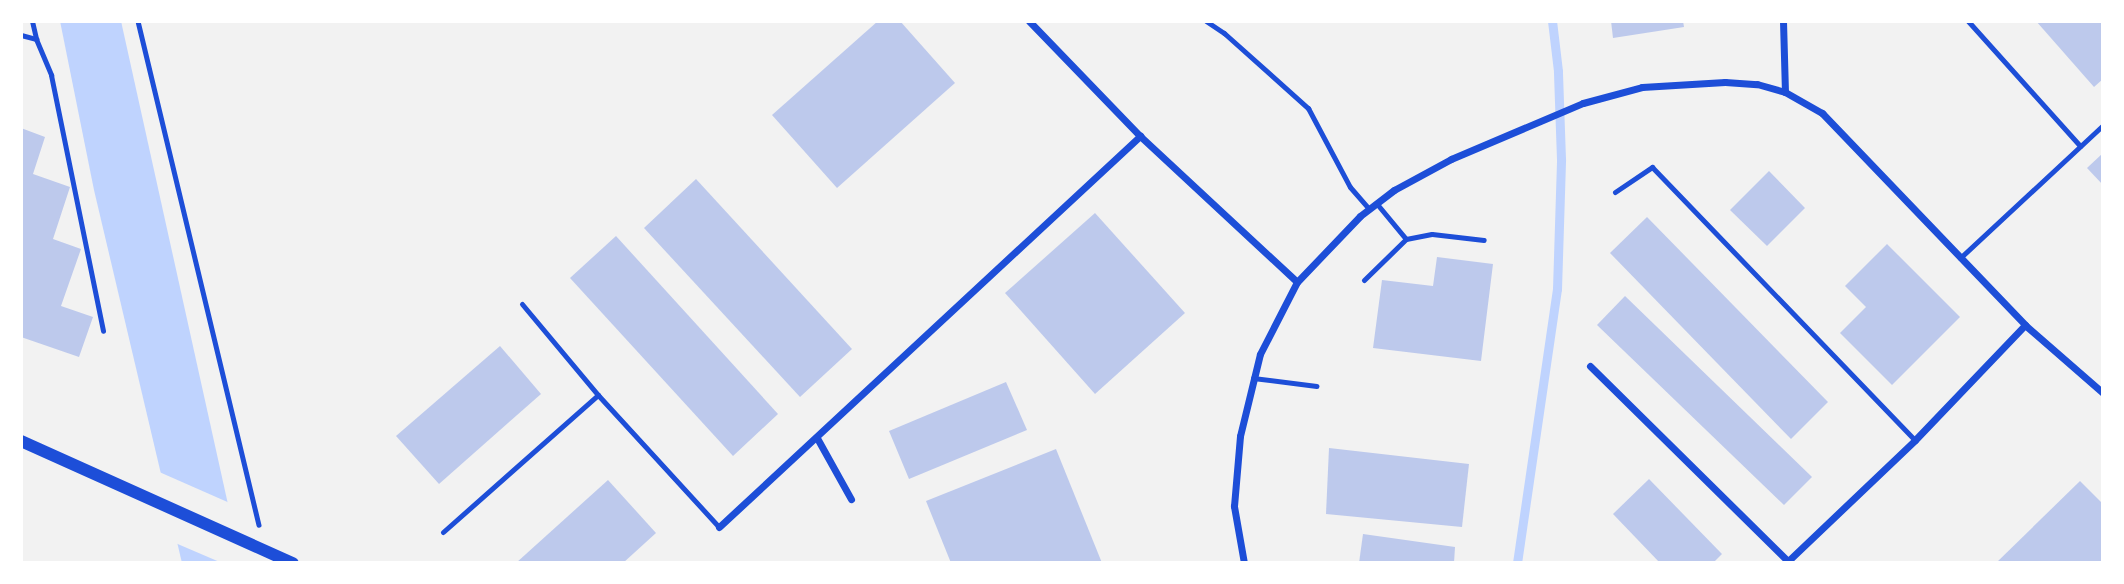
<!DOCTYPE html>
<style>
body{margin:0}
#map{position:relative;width:2124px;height:584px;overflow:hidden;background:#f2f2f2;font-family:"Open Sans",sans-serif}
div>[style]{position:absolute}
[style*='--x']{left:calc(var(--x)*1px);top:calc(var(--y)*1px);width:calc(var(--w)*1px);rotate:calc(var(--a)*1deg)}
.water>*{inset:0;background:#bfd3fe}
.pier>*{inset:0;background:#f2f2f2}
.stream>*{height:9px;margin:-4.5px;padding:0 4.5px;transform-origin:4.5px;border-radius:4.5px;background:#bfd3fe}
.building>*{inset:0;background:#bdc9ec}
.path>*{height:4.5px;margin:-2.25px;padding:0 2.25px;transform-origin:2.25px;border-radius:2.25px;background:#1d4ed8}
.service>*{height:5px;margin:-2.5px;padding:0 2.5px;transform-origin:2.5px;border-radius:2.5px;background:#1d4ed8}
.minor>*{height:7px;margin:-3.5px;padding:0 3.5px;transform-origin:3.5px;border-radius:3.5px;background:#1d4ed8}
.tertiary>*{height:12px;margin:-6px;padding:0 6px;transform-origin:6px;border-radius:6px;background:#1d4ed8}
span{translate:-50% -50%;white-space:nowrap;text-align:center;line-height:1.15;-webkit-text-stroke:7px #fff;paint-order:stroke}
.frame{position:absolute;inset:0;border:23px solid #fff;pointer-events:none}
</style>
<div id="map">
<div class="water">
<i style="clip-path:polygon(60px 21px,121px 21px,241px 563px,182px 563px,94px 190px)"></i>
</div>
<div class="pier">
<i style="clip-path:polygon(157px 471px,232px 504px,245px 563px,222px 563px,173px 542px)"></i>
</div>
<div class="stream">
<i style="--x:1517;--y:563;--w:277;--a:-81.7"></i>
<i style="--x:1557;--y:289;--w:130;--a:-88.2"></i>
<i style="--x:1561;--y:159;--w:88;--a:-92"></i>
<i style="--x:1558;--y:71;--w:50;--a:-96.8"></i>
</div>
<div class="building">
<i style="clip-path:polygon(878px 21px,900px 21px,955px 83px,837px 188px,772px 115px)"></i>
<i style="clip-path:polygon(1611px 21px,1683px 21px,1684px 27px,1613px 38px)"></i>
<i style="clip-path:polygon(2036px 21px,2103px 21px,2103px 79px,2094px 87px)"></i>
<i style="clip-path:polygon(21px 128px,45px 137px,33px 174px,70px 187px,53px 239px,81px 249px,61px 306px,93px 317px,79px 357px,21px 337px)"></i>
<i style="clip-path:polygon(2103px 153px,2103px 185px,2087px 168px)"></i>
<i style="clip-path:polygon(1769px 171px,1805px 208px,1767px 246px,1730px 210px)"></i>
<i style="clip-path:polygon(696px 179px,852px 349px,800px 397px,644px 228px)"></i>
<i style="clip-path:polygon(1095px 213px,1185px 313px,1095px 394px,1005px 293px)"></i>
<i style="clip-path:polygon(1647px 217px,1828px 402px,1791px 439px,1610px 253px)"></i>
<i style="clip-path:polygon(616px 236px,778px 414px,733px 456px,570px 278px)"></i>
<i style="clip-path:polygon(1887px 244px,1960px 317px,1892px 385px,1840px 333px,1866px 307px,1845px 286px)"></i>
<i style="clip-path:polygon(1437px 257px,1493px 264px,1481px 361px,1373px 348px,1382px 280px,1433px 286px)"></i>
<i style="clip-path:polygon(1625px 296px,1812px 477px,1784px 505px,1597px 325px)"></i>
<i style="clip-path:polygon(500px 346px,541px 394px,439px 484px,396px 436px)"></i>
<i style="clip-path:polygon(1006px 382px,1027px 430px,909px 479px,889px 431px)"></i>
<i style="clip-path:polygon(1329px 448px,1469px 464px,1462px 527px,1326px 514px)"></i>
<i style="clip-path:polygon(1056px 449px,1102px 563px,951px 563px,926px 501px)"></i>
<i style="clip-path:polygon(1649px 479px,1722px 554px,1713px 563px,1660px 563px,1613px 514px)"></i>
<i style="clip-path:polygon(608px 480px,656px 533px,623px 563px,516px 563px)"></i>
<i style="clip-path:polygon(2080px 481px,2103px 504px,2103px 563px,1996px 563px)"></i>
<i style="clip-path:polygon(1363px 534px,1455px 547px,1454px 563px,1359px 563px)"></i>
</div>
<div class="path">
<i style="--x:138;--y:21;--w:518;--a:76.5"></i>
</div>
<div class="service">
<i style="--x:32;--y:21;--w:18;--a:77"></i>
<i style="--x:1206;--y:21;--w:22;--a:34"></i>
<i style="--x:1224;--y:33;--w:113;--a:41.8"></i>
<i style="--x:1308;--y:108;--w:89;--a:62"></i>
<i style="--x:1350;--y:187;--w:29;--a:49"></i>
<i style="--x:1968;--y:21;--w:168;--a:48.1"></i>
<i style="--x:21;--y:35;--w:16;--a:15"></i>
<i style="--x:36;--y:39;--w:39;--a:67"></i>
<i style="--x:51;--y:75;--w:261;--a:78.5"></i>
<i style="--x:1615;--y:192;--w:45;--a:-34"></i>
<i style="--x:1652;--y:167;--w:379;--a:46.1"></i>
<i style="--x:1377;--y:204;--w:45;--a:50.4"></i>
<i style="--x:1960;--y:258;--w:195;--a:-42.9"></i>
<i style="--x:1364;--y:280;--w:59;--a:-44.3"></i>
<i style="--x:1406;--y:239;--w:26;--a:-11"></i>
<i style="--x:1432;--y:234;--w:52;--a:6.6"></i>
<i style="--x:522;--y:304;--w:119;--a:50.1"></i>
<i style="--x:598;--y:395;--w:179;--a:47.5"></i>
<i style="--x:1253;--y:378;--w:64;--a:7.2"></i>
<i style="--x:443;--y:532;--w:207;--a:-41.5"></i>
</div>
<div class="minor">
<i style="--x:1029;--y:21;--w:160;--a:46"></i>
<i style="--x:1140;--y:136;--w:214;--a:42.9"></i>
<i style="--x:1783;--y:21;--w:71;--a:88.4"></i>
<i style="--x:1590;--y:366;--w:278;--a:44.6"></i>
<i style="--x:817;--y:438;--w:70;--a:60.9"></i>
<i style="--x:719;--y:527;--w:575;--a:-42.88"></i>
<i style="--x:1244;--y:563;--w:58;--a:-100"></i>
<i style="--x:1234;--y:506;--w:70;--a:-85.1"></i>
<i style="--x:1240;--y:436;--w:84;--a:-76.3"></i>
<i style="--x:1260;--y:354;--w:81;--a:-62.8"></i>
<i style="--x:1297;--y:282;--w:91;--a:-46.3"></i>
<i style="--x:1360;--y:216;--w:43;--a:-37.4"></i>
<i style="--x:1394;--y:190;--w:65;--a:-28.5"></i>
<i style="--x:1451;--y:159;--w:143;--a:-23"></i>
<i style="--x:1583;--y:103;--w:61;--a:-15.2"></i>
<i style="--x:1642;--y:87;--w:83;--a:-3.4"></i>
<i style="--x:1725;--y:82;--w:32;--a:4"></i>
<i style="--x:1757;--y:84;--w:29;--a:16"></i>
<i style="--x:1785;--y:92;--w:43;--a:29.6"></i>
<i style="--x:1822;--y:113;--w:294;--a:46.2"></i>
<i style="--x:2025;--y:325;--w:103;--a:41.1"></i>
<i style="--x:1786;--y:563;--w:178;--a:-43.6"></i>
<i style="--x:1915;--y:440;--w:159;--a:-46.3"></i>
</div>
<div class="tertiary">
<i style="--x:21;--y:441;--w:298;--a:24.2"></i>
</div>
<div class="frame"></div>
</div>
